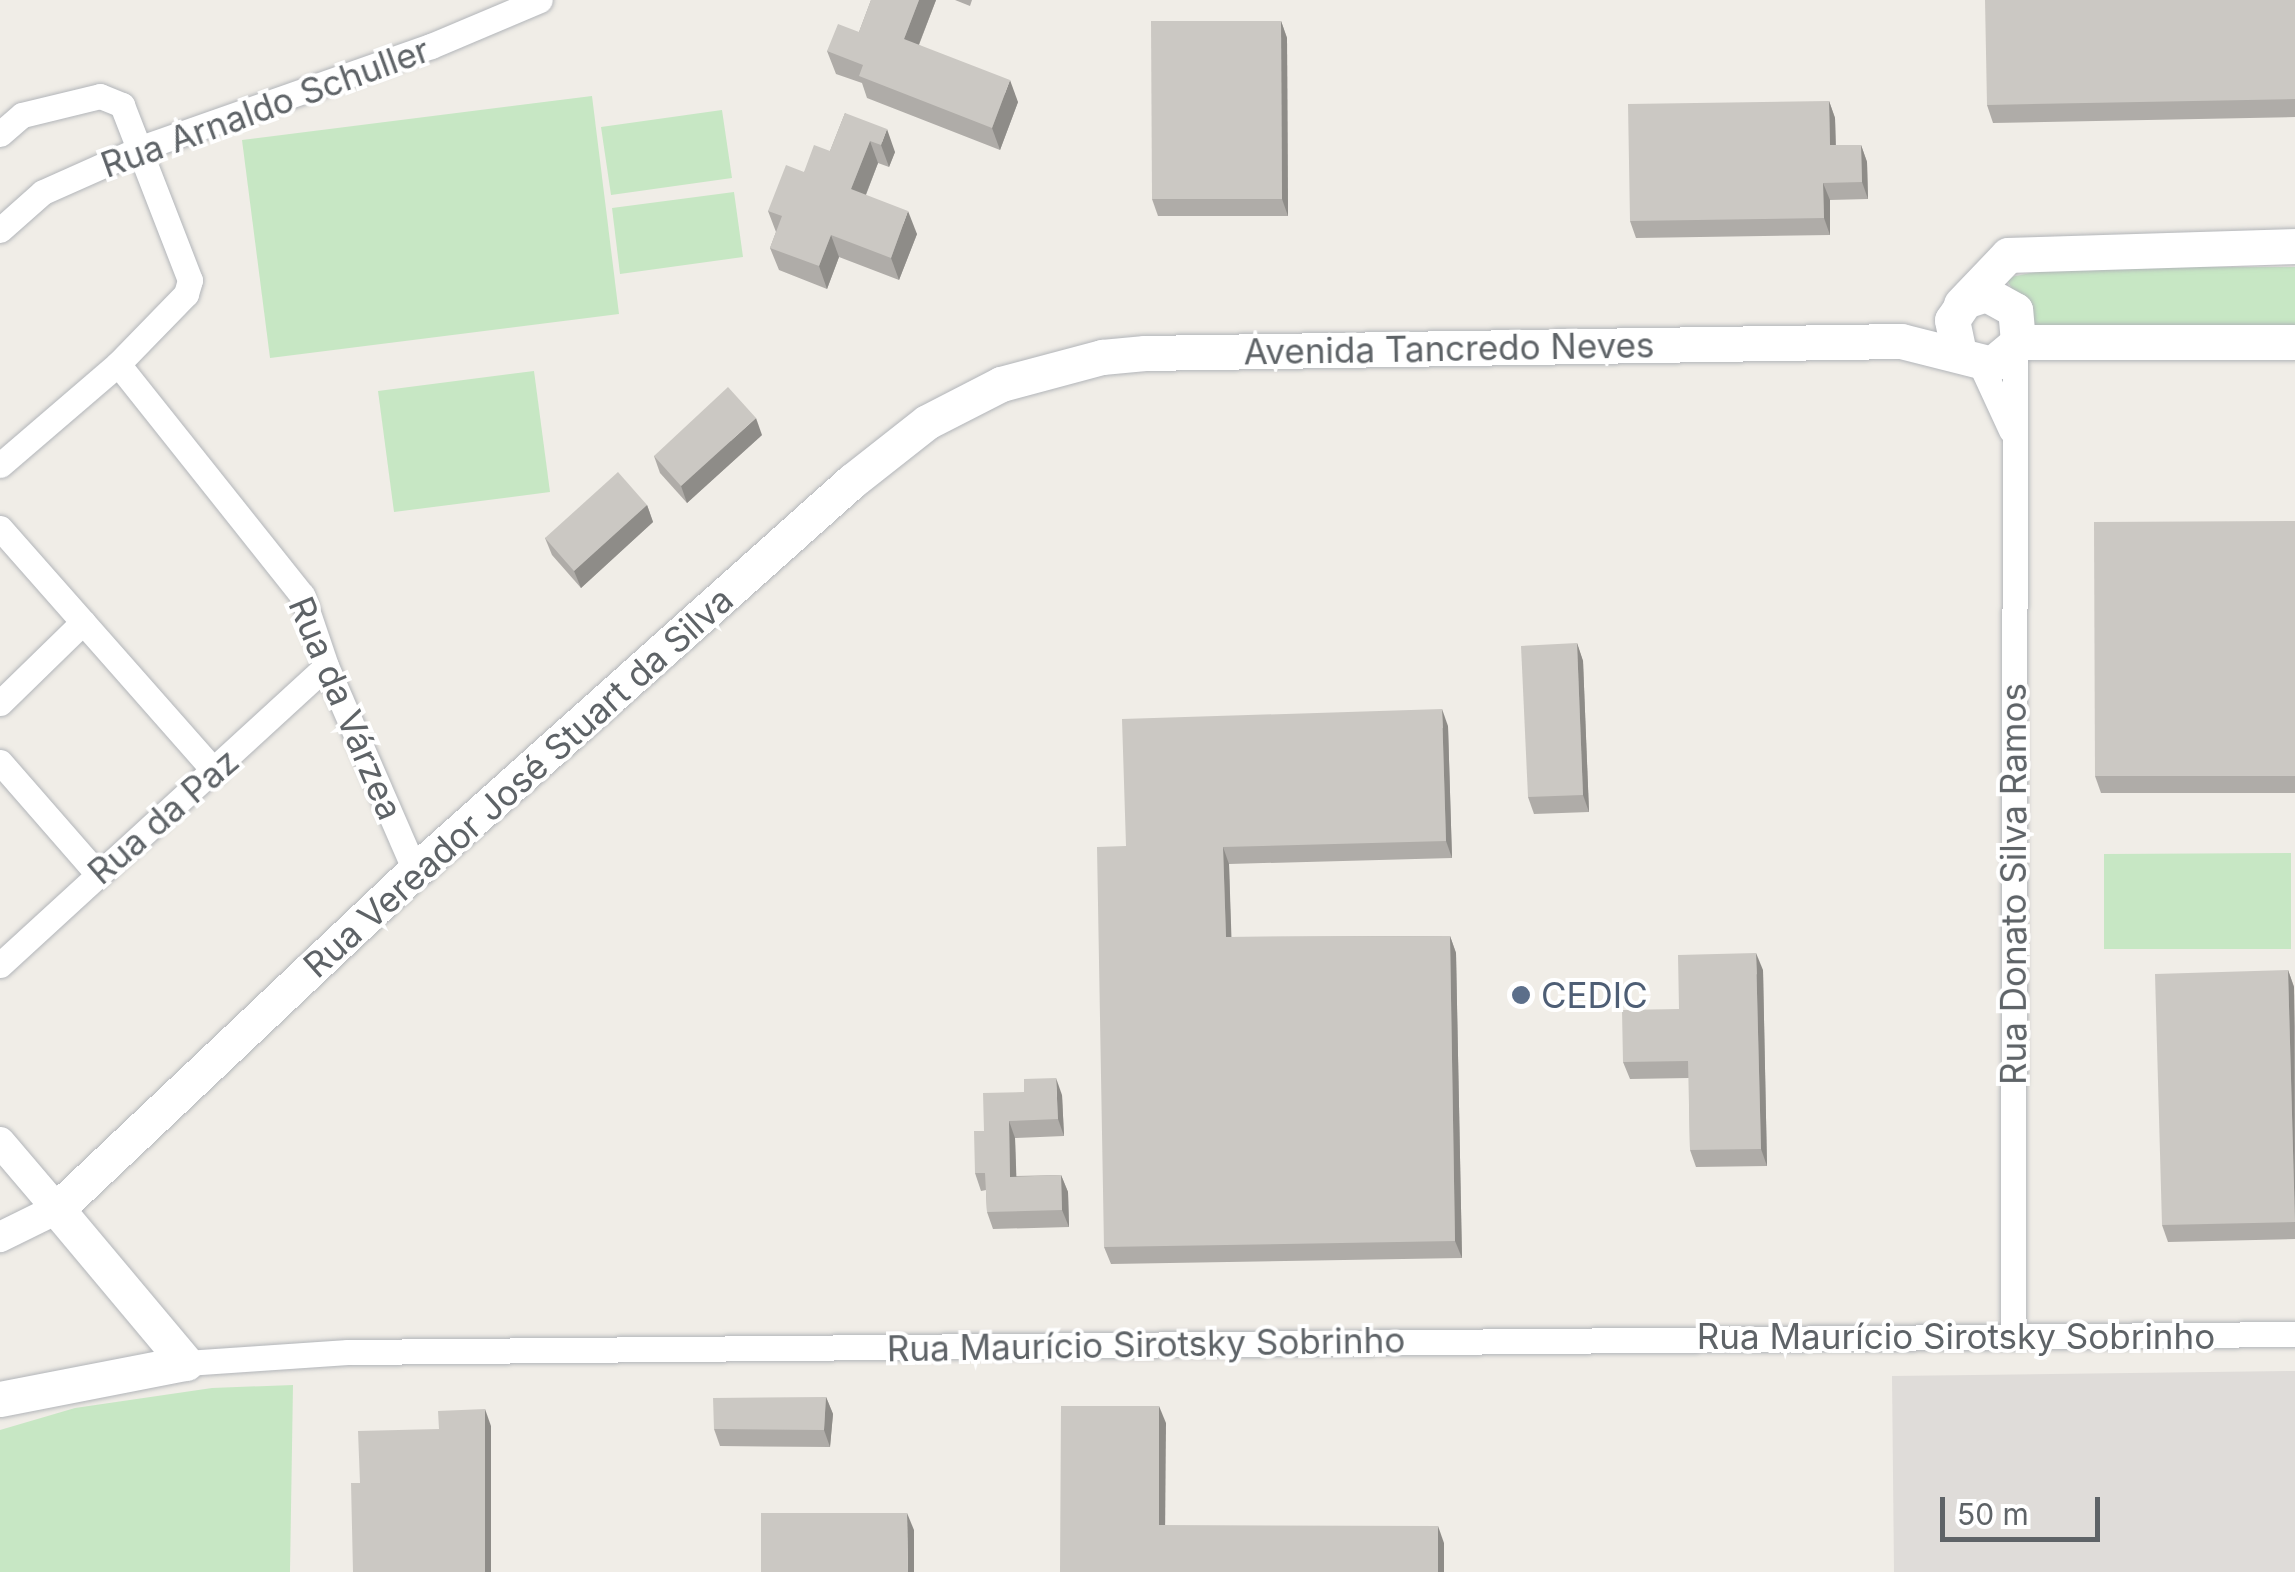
<!DOCTYPE html>
<meta charset="utf-8">
<style>
body{margin:0}
#map{position:relative;width:2295px;height:1572px;overflow:hidden;background:#f0ede7;font-family:Inter,sans-serif}
div>[style]{position:absolute}
[style*='--x']{left:calc(var(--x)*1px);top:calc(var(--y)*1px);width:calc(var(--w)*1px);rotate:calc(var(--a)*1deg)}
.industrial>*{inset:0;background:#dfdcd9}
.green>*{inset:0;background:#c7e7c4}
.roads{filter:drop-shadow(0 0 2px #b2b5b9) drop-shadow(0 0 2px #b2b5b9)}
.minor>*{height:25px;margin:-12.5px;padding:0 12.5px;transform-origin:12.5px;border-radius:12.5px;background:#fff}
.tertiary>*{height:30px;margin:-15px;padding:0 15px;transform-origin:15px;border-radius:15px;background:#fff}
.secondary>*{height:35px;margin:-17.5px;padding:0 17.5px;transform-origin:17.5px;border-radius:17.5px;background:#fff}
.wall>*{inset:0;background:#afaca8}
.shaded-wall>*{inset:0;background:#8e8c88}
.building>*{inset:0;background:#cbc8c3}
.dots>*{width:28px;height:28px;translate:-50% -50%;box-sizing:border-box;border:5px solid #fff;border-radius:50%}
span{translate:-50% -50%;white-space:nowrap;text-align:center;line-height:1.15;-webkit-text-stroke:8px #fff;paint-order:stroke}
.street-label{font-size:35px;color:#5e6367}
.service-label{font-size:35px;color:#4e5e75}
.left{translate:0 -50%;text-align:left}
.scale{position:absolute;left:1940px;top:1497px;width:160px;height:45px;box-sizing:border-box;border:5px solid #5e6367;border-top:0;padding-left:12px;font-size:30px;line-height:35px;white-space:nowrap;color:#5e6367;-webkit-text-stroke:8px #fff;paint-order:stroke}
</style>
<div id="map">
<div class="industrial">
<i style="clip-path:polygon(2295px 1371px,2295px 1572px,1894px 1572px,1892px 1376px)"></i>
</div>
<div class="green">
<i style="clip-path:polygon(592px 96px,619px 314px,270px 358px,242px 140px)"></i>
<i style="clip-path:polygon(722px 110px,732px 178px,611px 195px,601px 127px)"></i>
<i style="clip-path:polygon(734px 192px,743px 257px,620px 274px,612px 208px)"></i>
<i style="clip-path:polygon(2060px 267px,2295px 267px,2295px 327px,2035px 331px,2006px 278px)"></i>
<i style="clip-path:polygon(534px 371px,550px 492px,394px 512px,378px 391px)"></i>
<i style="clip-path:polygon(2291px 853px,2291px 949px,2104px 949px,2104px 854px)"></i>
<i style="clip-path:polygon(293px 1385px,290px 1572px,0 1572px,0 1430px,75px 1408px,212px 1388px)"></i>
</div>
<div class="roads">
<div class="minor">
<i style="--x:0;--y:134;--w:29;--a:-41"></i>
<i style="--x:22;--y:115;--w:80;--a:-13.7"></i>
<i style="--x:100;--y:96;--w:24;--a:22"></i>
<i style="--x:122;--y:105;--w:188;--a:68.8"></i>
<i style="--x:190;--y:280;--w:15;--a:106"></i>
<i style="--x:186;--y:294;--w:98;--a:134.2"></i>
<i style="--x:118;--y:364;--w:155;--a:139.4"></i>
<i style="--x:0;--y:230;--w:57;--a:-41.5"></i>
<i style="--x:43;--y:192;--w:111;--a:-24"></i>
<i style="--x:144;--y:147;--w:304;--a:-19.4"></i>
<i style="--x:431;--y:46;--w:118;--a:-22.9"></i>
<i style="--x:1980;--y:363;--w:74;--a:65.2"></i>
<i style="--x:118;--y:364;--w:295;--a:51.5"></i>
<i style="--x:302;--y:595;--w:75;--a:71.3"></i>
<i style="--x:326;--y:666;--w:223;--a:66.5"></i>
<i style="--x:0;--y:528;--w:325;--a:48.6"></i>
<i style="--x:0;--y:703;--w:116;--a:-44.3"></i>
<i style="--x:0;--y:762;--w:147;--a:48.9"></i>
<i style="--x:0;--y:965;--w:442;--a:-42.5"></i>
<i style="--x:2013;--y:1334;--w:988;--a:-89.88"></i>
<i style="--x:186;--y:1363;--w:162;--a:-3.9"></i>
<i style="--x:348;--y:1352;--w:1947;--a:-0.53"></i>
</div>
<div class="tertiary">
<i style="--x:0;--y:1142;--w:88;--a:49.6"></i>
<i style="--x:57;--y:1209;--w:64;--a:153.8"></i>
</div>
<div class="secondary">
<i style="--x:1961;--y:304;--w:68;--a:-46.2"></i>
<i style="--x:2008;--y:255;--w:287;--a:-1.8"></i>
<i style="--x:2018;--y:342;--w:277;--a:0"></i>
<i style="--x:0;--y:1399;--w:189;--a:-11"></i>
<i style="--x:186;--y:1363;--w:201;--a:-130"></i>
<i style="--x:57;--y:1209;--w:492;--a:-43.4"></i>
<i style="--x:415;--y:871;--w:586;--a:-41.75"></i>
<i style="--x:852;--y:481;--w:95;--a:-38.2"></i>
<i style="--x:927;--y:422;--w:83;--a:-27.2"></i>
<i style="--x:1001;--y:384;--w:105;--a:-15"></i>
<i style="--x:1102;--y:357;--w:43;--a:-5.3"></i>
<i style="--x:1145;--y:353;--w:756;--a:-0.91"></i>
<i style="--x:1901;--y:341;--w:94;--a:14.2"></i>
<i style="--x:1992;--y:364;--w:34;--a:-40"></i>
<i style="--x:2018;--y:342;--w:32;--a:-95"></i>
<i style="--x:2015;--y:310;--w:33;--a:-151"></i>
<i style="--x:1986;--y:294;--w:22;--a:162"></i>
<i style="--x:1965;--y:301;--w:23;--a:124"></i>
<i style="--x:1952;--y:320;--w:33;--a:78"></i>
</div>
</div>
<div class="wall">
<i style="clip-path:polygon(871px 0,936px 0,919px 45px,1018px 102px,1000px 150px,867px 98px,862px 83px,836px 74px,827px 51px,859px 32px)"></i>
<i style="clip-path:polygon(955px 0,972px 0,970px 6px)"></i>
<i style="clip-path:polygon(2295px 0,2295px 117px,1993px 123px,1987px 105px)"></i>
<i style="clip-path:polygon(1281px 21px,1287px 38px,1288px 216px,1158px 216px,1152px 199px)"></i>
<i style="clip-path:polygon(1829px 101px,1835px 118px,1836px 145px,1861px 145px,1867px 162px,1868px 199px,1830px 200px,1830px 235px,1636px 238px,1630px 221px)"></i>
<i style="clip-path:polygon(845px 113px,895px 152px,889px 167px,878px 163px,866px 195px,917px 234px,899px 280px,839px 257px,827px 289px,779px 270px,770px 248px,776px 232px,768px 211px,804px 172px,830px 151px)"></i>
<i style="clip-path:polygon(762px 435px,687px 503px,660px 473px,654px 456px)"></i>
<i style="clip-path:polygon(647px 505px,653px 522px,581px 588px,552px 555px,545px 538px)"></i>
<i style="clip-path:polygon(2295px 521px,2295px 793px,2101px 793px,2095px 776px)"></i>
<i style="clip-path:polygon(1577px 643px,1583px 661px,1589px 812px,1534px 814px,1528px 797px)"></i>
<i style="clip-path:polygon(1448px 726px,1452px 858px,1229px 864px,1231px 937px,1450px 936px,1456px 953px,1462px 1258px,1111px 1264px,1104px 1247px,1126px 846px)"></i>
<i style="clip-path:polygon(1763px 970px,1767px 1166px,1696px 1167px,1690px 1150px,1689px 1078px,1630px 1079px,1623px 1062px)"></i>
<i style="clip-path:polygon(2288px 970px,2294px 987px,2295px 1026px,2295px 1239px,2168px 1242px,2162px 1225px)"></i>
<i style="clip-path:polygon(1062px 1095px,1064px 1136px,1015px 1138px,1016px 1176px,1061px 1175px,1068px 1192px,1069px 1227px,993px 1229px,987px 1212px,986px 1190px,981px 1191px,975px 1173px,984px 1131px)"></i>
<i style="clip-path:polygon(826px 1397px,833px 1414px,830px 1447px,720px 1446px,714px 1429px)"></i>
</div>
<div class="shaded-wall">
<i style="clip-path:polygon(919px 0,936px 0,912px 62px,904px 39px)"></i>
<i style="clip-path:polygon(1281px 21px,1287px 38px,1288px 216px,1282px 199px)"></i>
<i style="clip-path:polygon(1010px 80px,1018px 102px,1000px 150px,992px 128px)"></i>
<i style="clip-path:polygon(1829px 101px,1835px 118px,1836px 162px,1830px 145px)"></i>
<i style="clip-path:polygon(887px 129px,895px 152px,889px 167px,881px 145px)"></i>
<i style="clip-path:polygon(870px 141px,878px 163px,859px 212px,851px 189px)"></i>
<i style="clip-path:polygon(1861px 145px,1867px 162px,1868px 199px,1862px 182px)"></i>
<i style="clip-path:polygon(1823px 183px,1830px 200px,1830px 235px,1824px 218px)"></i>
<i style="clip-path:polygon(908px 211px,917px 234px,899px 280px,891px 258px)"></i>
<i style="clip-path:polygon(831px 235px,839px 257px,827px 289px,819px 266px)"></i>
<i style="clip-path:polygon(756px 418px,762px 435px,687px 503px,681px 486px)"></i>
<i style="clip-path:polygon(647px 505px,653px 522px,581px 588px,574px 571px)"></i>
<i style="clip-path:polygon(1577px 643px,1583px 661px,1589px 812px,1583px 795px)"></i>
<i style="clip-path:polygon(1442px 709px,1448px 726px,1452px 858px,1446px 841px)"></i>
<i style="clip-path:polygon(1223px 847px,1229px 864px,1232px 954px,1226px 937px)"></i>
<i style="clip-path:polygon(1450px 936px,1456px 953px,1462px 1258px,1455px 1241px)"></i>
<i style="clip-path:polygon(1756px 953px,1763px 970px,1767px 1166px,1761px 1149px)"></i>
<i style="clip-path:polygon(2288px 970px,2294px 987px,2295px 1223px)"></i>
<i style="clip-path:polygon(1056px 1078px,1062px 1095px,1064px 1136px,1058px 1119px)"></i>
<i style="clip-path:polygon(1009px 1121px,1015px 1138px,1017px 1194px,1010px 1177px)"></i>
<i style="clip-path:polygon(1061px 1175px,1068px 1192px,1069px 1227px,1062px 1210px)"></i>
<i style="clip-path:polygon(826px 1397px,833px 1414px,830px 1447px,824px 1430px)"></i>
<i style="clip-path:polygon(1159px 1406px,1166px 1423px,1165px 1542px,1159px 1525px)"></i>
<i style="clip-path:polygon(485px 1409px,491px 1426px,491px 1572px,485px 1572px)"></i>
<i style="clip-path:polygon(907px 1513px,914px 1530px,914px 1572px,908px 1572px)"></i>
<i style="clip-path:polygon(1438px 1526px,1444px 1543px,1444px 1572px,1438px 1572px)"></i>
</div>
<div class="building">
<i style="clip-path:polygon(871px 0,919px 0,904px 39px,1010px 80px,992px 128px,859px 76px,863px 65px,827px 51px,838px 24px,859px 32px)"></i>
<i style="clip-path:polygon(1985px 0,2295px 0,2295px 99px,1987px 105px)"></i>
<i style="clip-path:polygon(1151px 21px,1281px 21px,1282px 199px,1152px 199px)"></i>
<i style="clip-path:polygon(1829px 101px,1830px 145px,1861px 145px,1862px 182px,1823px 183px,1824px 218px,1630px 221px,1628px 104px)"></i>
<i style="clip-path:polygon(845px 113px,887px 129px,881px 145px,870px 141px,851px 189px,908px 211px,891px 258px,831px 235px,819px 266px,770px 248px,782px 216px,768px 211px,786px 165px,804px 172px,814px 145px,830px 151px)"></i>
<i style="clip-path:polygon(728px 387px,756px 418px,681px 486px,654px 456px)"></i>
<i style="clip-path:polygon(618px 472px,647px 505px,574px 571px,545px 538px)"></i>
<i style="clip-path:polygon(2295px 521px,2295px 776px,2095px 776px,2094px 522px)"></i>
<i style="clip-path:polygon(1577px 643px,1583px 795px,1528px 797px,1521px 646px)"></i>
<i style="clip-path:polygon(1442px 709px,1446px 841px,1223px 847px,1226px 937px,1450px 936px,1455px 1241px,1104px 1247px,1097px 847px,1126px 846px,1122px 719px)"></i>
<i style="clip-path:polygon(1756px 953px,1761px 1149px,1690px 1150px,1688px 1061px,1623px 1062px,1622px 1010px,1679px 1009px,1678px 955px)"></i>
<i style="clip-path:polygon(2288px 970px,2295px 1222px,2162px 1225px,2155px 974px)"></i>
<i style="clip-path:polygon(1056px 1078px,1058px 1119px,1009px 1121px,1010px 1177px,1061px 1175px,1062px 1210px,987px 1212px,985px 1173px,975px 1173px,974px 1131px,984px 1131px,983px 1093px,1024px 1092px,1024px 1079px)"></i>
<i style="clip-path:polygon(826px 1397px,824px 1430px,714px 1429px,713px 1398px)"></i>
<i style="clip-path:polygon(1061px 1406px,1159px 1406px,1159px 1525px,1438px 1526px,1438px 1572px,1060px 1572px)"></i>
<i style="clip-path:polygon(485px 1409px,485px 1572px,353px 1572px,351px 1483px,360px 1483px,358px 1431px,439px 1429px,438px 1411px)"></i>
<i style="clip-path:polygon(761px 1513px,907px 1513px,908px 1572px,761px 1572px)"></i>
</div>
<div class="dots">
<i style="left:1521px;top:995px;background:#5c6f8a"></i>
</div>
<div class="street-label">
<span style="left:265px;top:107px;rotate:-20deg">Rua Arnaldo Schuller</span>
<span style="left:1449px;top:348px;rotate:-1deg">Avenida Tancredo Neves</span>
<span style="left:346px;top:708px;rotate:67deg">Rua da Várzea</span>
<span style="left:518px;top:782px;rotate:-42deg">Rua Vereador José Stuart da Silva</span>
<span style="left:163px;top:816px;rotate:-41deg">Rua da Paz</span>
<span style="left:2013px;top:884px;rotate:-90deg">Rua Donato Silva Ramos</span>
<span style="left:1956px;top:1336px">Rua Maurício Sirotsky Sobrinho</span>
<span style="left:1146px;top:1344px;rotate:-1deg">Rua Maurício Sirotsky Sobrinho</span>
</div>
<div class="service-label">
<span class="left" style="left:1541px;top:995px">CEDIC</span>
</div>
<div class="scale">50 m</div>
</div>
